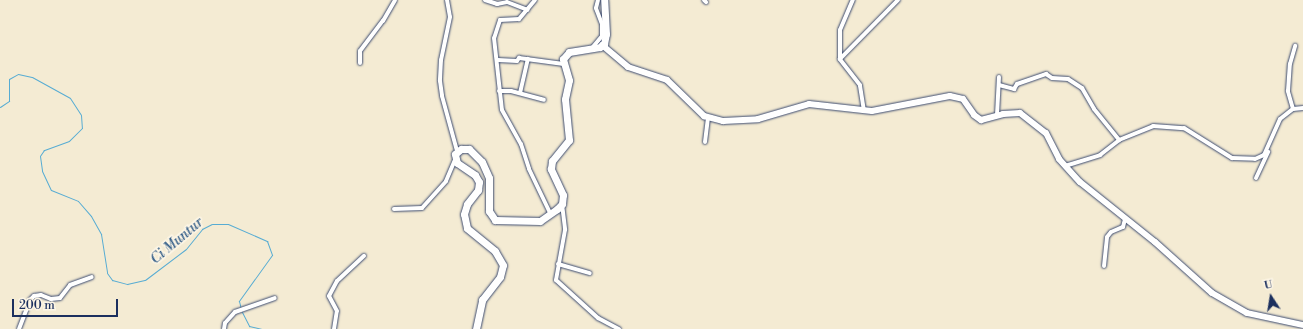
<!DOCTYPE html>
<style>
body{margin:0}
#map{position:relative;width:1303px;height:329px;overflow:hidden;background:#f4ebd3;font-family:"Libre Bodoni",serif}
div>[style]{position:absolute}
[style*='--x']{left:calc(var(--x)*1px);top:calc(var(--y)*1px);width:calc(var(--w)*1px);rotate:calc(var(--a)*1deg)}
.stream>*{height:1px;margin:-0.5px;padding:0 0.5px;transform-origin:0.5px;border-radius:0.5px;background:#57acd3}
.roads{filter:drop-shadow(0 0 1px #3c4b70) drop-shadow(0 0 1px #3c4b70)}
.minor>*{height:4px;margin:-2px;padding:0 2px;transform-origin:2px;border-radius:2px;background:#fff}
.secondary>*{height:6px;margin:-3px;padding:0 3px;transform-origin:3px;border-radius:3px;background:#fff}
.trunk>*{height:7px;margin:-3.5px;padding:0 3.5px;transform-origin:3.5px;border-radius:3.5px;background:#fff}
span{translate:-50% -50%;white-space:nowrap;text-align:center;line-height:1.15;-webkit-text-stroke:3.5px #fcf5e5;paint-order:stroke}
.water-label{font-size:14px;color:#305b87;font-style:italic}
.north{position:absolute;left:1251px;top:277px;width:40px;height:40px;-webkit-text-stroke:3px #fcf5e5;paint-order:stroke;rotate:348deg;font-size:11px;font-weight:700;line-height:16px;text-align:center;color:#1b2f5e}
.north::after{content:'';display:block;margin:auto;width:14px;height:18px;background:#1b2f5e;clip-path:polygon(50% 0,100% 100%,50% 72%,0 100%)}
.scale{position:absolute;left:12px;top:299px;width:106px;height:18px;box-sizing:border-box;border:2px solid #1b2f5e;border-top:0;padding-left:5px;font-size:12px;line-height:14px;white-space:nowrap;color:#1b2f5e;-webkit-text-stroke:3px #fcf5e5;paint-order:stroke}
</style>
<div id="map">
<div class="stream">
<i style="--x:0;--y:107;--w:11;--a:-34"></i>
<i style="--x:9;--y:101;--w:22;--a:-90"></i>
<i style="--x:9;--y:79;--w:10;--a:-29"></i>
<i style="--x:18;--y:74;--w:14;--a:12"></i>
<i style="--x:32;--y:77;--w:43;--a:28.9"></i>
<i style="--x:70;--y:98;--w:20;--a:57"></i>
<i style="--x:81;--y:115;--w:13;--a:86"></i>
<i style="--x:82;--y:128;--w:18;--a:135"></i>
<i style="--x:69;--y:141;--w:27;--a:160"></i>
<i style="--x:44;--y:150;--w:7;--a:124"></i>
<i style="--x:40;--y:156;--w:15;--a:82"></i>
<i style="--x:42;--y:171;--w:21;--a:65"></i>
<i style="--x:51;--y:190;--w:29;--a:22"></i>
<i style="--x:78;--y:201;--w:20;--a:49"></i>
<i style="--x:91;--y:216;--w:21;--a:61"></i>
<i style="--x:101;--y:234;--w:39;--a:81"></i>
<i style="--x:107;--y:273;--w:9;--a:54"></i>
<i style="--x:112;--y:280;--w:16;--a:15"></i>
<i style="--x:127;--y:284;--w:18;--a:-13"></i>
<i style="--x:145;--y:280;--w:51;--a:-37.1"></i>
<i style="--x:186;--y:249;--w:26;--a:-51"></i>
<i style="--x:202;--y:229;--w:11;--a:-27"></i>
<i style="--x:212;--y:224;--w:16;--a:0"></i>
<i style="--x:228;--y:224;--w:43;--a:23.6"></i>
<i style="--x:267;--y:241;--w:15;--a:70"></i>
<i style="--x:272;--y:255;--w:57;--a:125.7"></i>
<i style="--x:239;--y:301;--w:8;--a:76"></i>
<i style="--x:242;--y:312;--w:16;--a:63"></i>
<i style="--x:249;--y:326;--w:13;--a:13"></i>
</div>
<div class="roads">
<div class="minor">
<i style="--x:447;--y:0;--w:17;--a:80"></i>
<i style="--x:450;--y:17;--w:44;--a:101.8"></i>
<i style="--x:441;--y:60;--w:21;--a:93"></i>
<i style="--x:440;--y:81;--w:15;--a:82"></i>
<i style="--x:442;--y:96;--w:57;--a:74.7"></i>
<i style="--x:485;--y:0;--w:13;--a:18"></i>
<i style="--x:497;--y:4;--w:10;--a:-11"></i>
<i style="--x:507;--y:2;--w:22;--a:21"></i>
<i style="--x:535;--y:0;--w:25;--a:130"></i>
<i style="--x:519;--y:19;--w:19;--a:177"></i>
<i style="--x:500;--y:20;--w:19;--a:108"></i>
<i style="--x:494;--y:38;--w:72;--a:83.7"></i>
<i style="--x:502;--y:110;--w:39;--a:61"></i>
<i style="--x:521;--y:144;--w:26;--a:72"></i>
<i style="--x:529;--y:169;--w:51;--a:64.4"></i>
<i style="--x:704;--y:0;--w:3;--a:45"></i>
<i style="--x:592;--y:48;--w:16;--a:-50"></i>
<i style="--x:602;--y:36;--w:12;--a:-90"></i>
<i style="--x:602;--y:24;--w:17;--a:-111"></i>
<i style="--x:596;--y:8;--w:8;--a:-76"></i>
<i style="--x:840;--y:59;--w:29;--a:-90"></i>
<i style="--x:840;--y:30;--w:33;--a:-67"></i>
<i style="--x:498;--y:60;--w:19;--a:3"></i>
<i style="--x:517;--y:61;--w:4;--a:-56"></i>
<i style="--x:519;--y:58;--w:45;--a:7.6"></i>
<i style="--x:360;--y:63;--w:12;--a:-90"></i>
<i style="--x:360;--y:51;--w:38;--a:-53"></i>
<i style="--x:383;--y:21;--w:24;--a:-60"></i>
<i style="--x:999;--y:85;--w:16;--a:15"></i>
<i style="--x:1014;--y:89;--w:6;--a:-59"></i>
<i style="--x:1017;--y:84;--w:31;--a:-19"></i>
<i style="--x:1046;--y:74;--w:7;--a:34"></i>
<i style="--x:1052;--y:78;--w:16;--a:4"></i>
<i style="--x:1068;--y:79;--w:17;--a:33"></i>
<i style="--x:1082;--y:88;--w:24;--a:60"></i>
<i style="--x:1094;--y:109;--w:40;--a:51"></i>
<i style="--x:499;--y:91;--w:12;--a:0"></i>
<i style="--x:511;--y:91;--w:34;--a:15"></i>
<i style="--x:520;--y:93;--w:35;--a:-77"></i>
<i style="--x:1293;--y:109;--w:19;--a:-106"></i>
<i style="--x:1288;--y:91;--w:27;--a:-86"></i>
<i style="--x:1290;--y:64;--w:19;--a:-74"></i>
<i style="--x:864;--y:111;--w:26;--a:-99"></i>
<i style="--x:860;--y:85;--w:33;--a:-128"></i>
<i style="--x:840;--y:59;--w:83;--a:-45.5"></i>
<i style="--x:997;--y:115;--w:38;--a:-87"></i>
<i style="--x:705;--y:142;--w:24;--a:-83"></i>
<i style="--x:1065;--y:166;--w:37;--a:-17"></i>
<i style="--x:1100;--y:155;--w:24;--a:-38"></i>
<i style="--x:1119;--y:140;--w:37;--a:-22"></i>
<i style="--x:1153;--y:126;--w:31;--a:4"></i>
<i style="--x:1184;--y:128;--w:57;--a:32"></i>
<i style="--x:1232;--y:158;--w:23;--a:2"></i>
<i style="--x:1255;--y:159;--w:10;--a:-24"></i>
<i style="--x:1264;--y:155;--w:39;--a:-66"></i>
<i style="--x:1280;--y:119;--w:16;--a:-38"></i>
<i style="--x:1293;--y:109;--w:10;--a:-6"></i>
<i style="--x:1256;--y:178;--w:29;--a:-65"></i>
<i style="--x:562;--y:204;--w:26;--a:83"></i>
<i style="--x:565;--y:230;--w:51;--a:100.2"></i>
<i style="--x:556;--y:280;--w:57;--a:42.1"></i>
<i style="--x:598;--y:318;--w:24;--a:28"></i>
<i style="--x:394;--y:209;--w:28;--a:-2"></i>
<i style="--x:422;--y:208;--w:36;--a:-48"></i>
<i style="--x:446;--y:181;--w:23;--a:-67"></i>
<i style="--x:558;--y:264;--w:33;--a:16"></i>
<i style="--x:1104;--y:266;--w:29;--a:-84"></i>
<i style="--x:1107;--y:237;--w:6;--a:-51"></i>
<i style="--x:1111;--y:232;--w:13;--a:-23"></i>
<i style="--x:1123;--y:227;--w:8;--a:-76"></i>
<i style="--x:19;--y:329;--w:31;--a:-69"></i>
<i style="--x:30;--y:300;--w:6;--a:-45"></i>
<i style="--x:34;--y:296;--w:7;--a:-8"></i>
<i style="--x:41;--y:295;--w:11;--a:22"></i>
<i style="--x:51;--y:299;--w:9;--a:-6"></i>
<i style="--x:60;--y:298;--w:16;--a:-52"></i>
<i style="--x:70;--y:285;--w:23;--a:-20"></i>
<i style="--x:224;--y:329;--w:6;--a:-81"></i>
<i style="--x:225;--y:323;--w:15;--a:-48"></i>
<i style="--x:235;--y:312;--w:42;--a:-19.3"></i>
<i style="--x:334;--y:329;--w:18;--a:-81"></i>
<i style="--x:337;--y:311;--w:17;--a:-118"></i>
<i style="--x:329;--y:296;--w:17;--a:-62"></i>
<i style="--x:337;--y:281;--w:37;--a:-43"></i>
</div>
<div class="secondary">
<i style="--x:602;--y:45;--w:34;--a:40"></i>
<i style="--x:628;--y:67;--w:41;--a:18.4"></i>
<i style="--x:667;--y:80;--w:52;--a:44.2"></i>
<i style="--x:704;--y:116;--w:20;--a:15"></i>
<i style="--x:723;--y:121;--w:35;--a:-3"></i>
<i style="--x:758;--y:119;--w:53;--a:-16.4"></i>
<i style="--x:809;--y:104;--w:63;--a:6.3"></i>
<i style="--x:872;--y:111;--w:79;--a:-10.9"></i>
<i style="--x:950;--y:96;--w:13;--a:13"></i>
<i style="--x:963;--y:99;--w:19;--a:55"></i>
<i style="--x:974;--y:115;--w:9;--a:36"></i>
<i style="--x:981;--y:120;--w:23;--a:-15"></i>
<i style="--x:1003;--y:114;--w:17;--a:-3"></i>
<i style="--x:1020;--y:113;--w:33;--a:38"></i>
<i style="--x:1046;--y:133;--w:29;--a:63"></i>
<i style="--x:1059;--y:159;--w:31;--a:48"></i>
<i style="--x:1080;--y:182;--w:96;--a:38.7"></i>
<i style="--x:1155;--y:242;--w:76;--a:41.8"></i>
<i style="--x:1212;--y:293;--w:40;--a:29.7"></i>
<i style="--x:1247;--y:313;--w:57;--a:12.1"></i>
</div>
<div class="trunk">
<i style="--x:476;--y:329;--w:30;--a:-78"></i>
<i style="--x:482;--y:300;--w:29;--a:-52"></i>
<i style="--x:500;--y:277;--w:12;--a:-76"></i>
<i style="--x:503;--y:265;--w:16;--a:-120"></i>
<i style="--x:495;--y:251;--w:36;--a:-141"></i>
<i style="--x:467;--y:228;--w:14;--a:-102"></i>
<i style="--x:464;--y:214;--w:10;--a:-73"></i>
<i style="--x:467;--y:204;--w:18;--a:-52"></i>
<i style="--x:478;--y:190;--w:8;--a:-83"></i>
<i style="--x:479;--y:182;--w:8;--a:-120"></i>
<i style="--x:475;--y:175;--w:22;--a:-146"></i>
<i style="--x:457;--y:163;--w:9;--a:-103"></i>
<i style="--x:455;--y:154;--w:8;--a:-40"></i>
<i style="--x:461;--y:149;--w:8;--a:0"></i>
<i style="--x:469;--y:149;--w:18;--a:45"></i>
<i style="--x:482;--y:162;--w:17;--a:66"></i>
<i style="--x:489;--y:178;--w:33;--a:90"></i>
<i style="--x:489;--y:211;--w:11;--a:56"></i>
<i style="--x:495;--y:220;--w:45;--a:1.3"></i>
<i style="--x:540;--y:221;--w:21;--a:-35"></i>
<i style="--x:557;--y:209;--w:7;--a:-45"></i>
<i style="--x:562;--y:204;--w:9;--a:-84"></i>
<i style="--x:563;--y:195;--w:29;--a:-115"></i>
<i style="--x:551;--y:169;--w:8;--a:-83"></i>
<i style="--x:552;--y:161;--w:27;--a:-51"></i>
<i style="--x:569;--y:140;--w:41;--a:-95.6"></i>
<i style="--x:565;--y:99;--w:19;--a:-78"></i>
<i style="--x:569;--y:80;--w:22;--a:-106"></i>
<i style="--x:563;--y:59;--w:9;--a:-49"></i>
<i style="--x:569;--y:52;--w:31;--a:-9"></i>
<i style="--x:600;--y:47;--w:5;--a:-37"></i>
<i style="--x:604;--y:44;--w:10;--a:-79"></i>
<i style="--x:606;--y:34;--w:34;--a:-93"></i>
</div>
</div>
<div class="water-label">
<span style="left:177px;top:241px;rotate:-40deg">Ci Muntur</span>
</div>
<div class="north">U</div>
<div class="scale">200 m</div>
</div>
